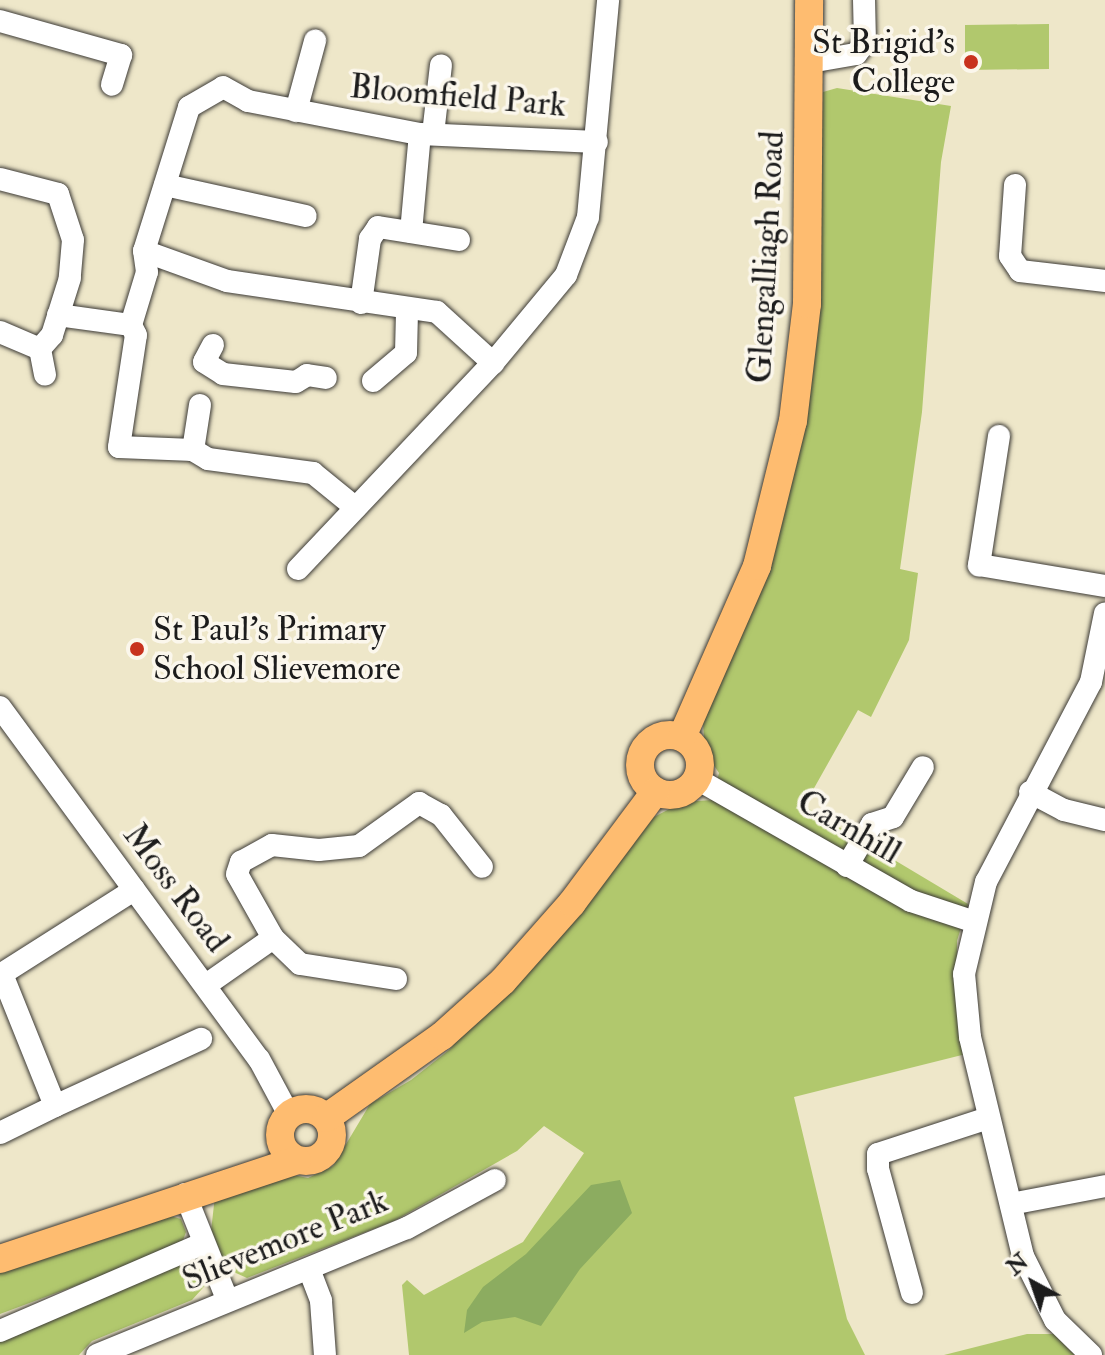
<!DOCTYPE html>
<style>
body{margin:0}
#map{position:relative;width:1105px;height:1355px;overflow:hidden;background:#eee7c9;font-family:"IM FELL Double Pica",serif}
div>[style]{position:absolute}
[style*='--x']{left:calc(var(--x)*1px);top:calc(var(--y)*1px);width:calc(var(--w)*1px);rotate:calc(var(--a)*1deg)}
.green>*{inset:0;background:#b1c86d}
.forest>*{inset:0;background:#8cac60}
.roads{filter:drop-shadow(0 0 2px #3c3a36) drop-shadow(0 0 2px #3c3a36)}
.minor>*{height:22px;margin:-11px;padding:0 11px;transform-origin:11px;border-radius:11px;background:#fff}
.major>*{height:28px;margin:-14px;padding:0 14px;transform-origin:14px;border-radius:14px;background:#febc70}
.major>.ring{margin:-14px;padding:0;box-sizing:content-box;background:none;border:28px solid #febc70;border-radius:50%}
.dots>*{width:22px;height:22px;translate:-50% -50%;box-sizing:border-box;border:4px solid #fbf7ec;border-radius:50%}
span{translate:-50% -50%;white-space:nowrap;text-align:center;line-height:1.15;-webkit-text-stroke:7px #fbf7ec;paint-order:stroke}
.poi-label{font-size:34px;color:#1c1c1c}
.right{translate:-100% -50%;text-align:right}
.left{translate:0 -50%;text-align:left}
.street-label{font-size:34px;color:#1c1c1c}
.north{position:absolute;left:993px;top:1243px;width:80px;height:80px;-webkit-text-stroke:6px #fbf7ec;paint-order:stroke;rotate:320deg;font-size:22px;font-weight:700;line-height:32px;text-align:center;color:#1c1c1c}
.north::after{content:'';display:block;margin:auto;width:28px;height:36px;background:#1c1c1c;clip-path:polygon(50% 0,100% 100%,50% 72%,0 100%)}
</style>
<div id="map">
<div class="green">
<i style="clip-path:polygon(1049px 24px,1049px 69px,965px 70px,965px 25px)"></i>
<i style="clip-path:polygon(837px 88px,951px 106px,941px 162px,922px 412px,900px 569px,918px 573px,909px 640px,871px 717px,858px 710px,804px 806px,968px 904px,957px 941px,957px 1003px,966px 1054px,794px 1097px,847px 1319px,865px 1355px,409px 1355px,402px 1285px,407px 1280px,424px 1295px,523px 1242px,584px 1153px,544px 1126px,517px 1151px,394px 1221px,247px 1278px,227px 1269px,211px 1231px,215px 1196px,288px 1174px,308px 1178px,333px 1166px,370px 1104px,411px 1080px,449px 1050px,652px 818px,683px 802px,712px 800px,719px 773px,705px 752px,703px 723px,747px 615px,814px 317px,823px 92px)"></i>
<i style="clip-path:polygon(167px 1215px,181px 1219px,186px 1232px,182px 1243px,169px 1251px,0 1314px,0 1269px)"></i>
<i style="clip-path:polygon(193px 1258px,203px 1258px,210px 1280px,192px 1300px,92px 1341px,79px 1355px,0 1355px,0 1342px)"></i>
<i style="clip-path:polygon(1027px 1334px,1054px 1334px,1075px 1355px,944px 1355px)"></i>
</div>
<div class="forest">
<i style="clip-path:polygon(620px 1180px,632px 1213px,580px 1269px,541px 1326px,515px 1317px,482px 1322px,464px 1333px,467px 1310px,483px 1287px,526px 1254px,591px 1185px)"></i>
</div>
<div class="roads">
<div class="minor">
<i style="--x:0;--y:21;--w:126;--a:15.7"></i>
<i style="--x:121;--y:55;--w:31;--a:107"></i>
<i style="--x:810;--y:62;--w:47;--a:-9.9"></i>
<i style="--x:856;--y:54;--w:14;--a:-51"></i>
<i style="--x:865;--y:43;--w:43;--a:-91.3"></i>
<i style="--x:296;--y:111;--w:73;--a:-74.8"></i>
<i style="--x:433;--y:134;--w:69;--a:-83.4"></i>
<i style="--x:0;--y:179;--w:60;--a:14.5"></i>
<i style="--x:58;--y:194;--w:48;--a:71.9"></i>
<i style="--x:73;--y:240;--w:38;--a:95"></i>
<i style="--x:70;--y:278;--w:60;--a:107.5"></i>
<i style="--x:52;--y:335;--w:18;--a:131"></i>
<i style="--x:165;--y:185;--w:144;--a:12.4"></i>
<i style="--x:1015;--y:185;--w:71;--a:94"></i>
<i style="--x:1010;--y:256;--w:18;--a:56"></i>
<i style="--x:1020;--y:271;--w:86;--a:6.7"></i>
<i style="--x:411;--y:232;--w:98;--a:-84.8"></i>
<i style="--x:144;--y:251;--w:88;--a:19.9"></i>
<i style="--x:227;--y:281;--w:212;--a:8.4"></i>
<i style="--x:437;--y:312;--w:76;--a:42.3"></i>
<i style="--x:361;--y:303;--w:65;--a:-82"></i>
<i style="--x:370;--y:239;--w:14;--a:-56"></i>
<i style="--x:378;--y:227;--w:82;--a:9.1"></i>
<i style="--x:58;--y:315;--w:74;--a:7.8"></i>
<i style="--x:0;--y:332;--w:43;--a:23"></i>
<i style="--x:40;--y:349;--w:26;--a:79"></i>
<i style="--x:213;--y:345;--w:19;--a:118"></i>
<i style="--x:204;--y:362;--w:22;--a:32"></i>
<i style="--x:223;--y:374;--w:73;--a:6.3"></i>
<i style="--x:296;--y:382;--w:13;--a:-32"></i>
<i style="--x:307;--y:375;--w:19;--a:9"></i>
<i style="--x:373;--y:381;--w:43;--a:-40.3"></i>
<i style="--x:406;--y:353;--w:42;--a:-88.6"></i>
<i style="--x:200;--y:405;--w:46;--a:98.8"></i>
<i style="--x:193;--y:450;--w:17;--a:31"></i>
<i style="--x:208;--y:459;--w:106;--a:7.6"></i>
<i style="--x:313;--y:473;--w:55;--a:39.1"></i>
<i style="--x:999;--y:436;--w:131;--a:98.8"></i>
<i style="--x:979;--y:565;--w:128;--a:9.5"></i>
<i style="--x:193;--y:450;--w:74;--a:-177.7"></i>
<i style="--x:119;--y:447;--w:113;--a:-81.4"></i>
<i style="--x:136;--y:335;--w:11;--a:-117"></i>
<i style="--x:131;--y:325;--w:55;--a:-73.2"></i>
<i style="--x:147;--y:272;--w:21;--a:-98"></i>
<i style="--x:144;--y:251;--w:151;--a:-72.6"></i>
<i style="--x:189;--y:107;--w:39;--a:-30"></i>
<i style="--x:223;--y:87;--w:29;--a:29"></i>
<i style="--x:248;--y:101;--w:175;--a:10.9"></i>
<i style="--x:420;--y:134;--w:177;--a:2.6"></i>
<i style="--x:298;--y:569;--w:284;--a:-46.6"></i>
<i style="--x:493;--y:363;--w:114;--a:-50.3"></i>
<i style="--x:566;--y:275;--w:62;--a:-69.2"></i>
<i style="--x:588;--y:217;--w:218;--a:-84.7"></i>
<i style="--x:0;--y:707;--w:437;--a:53.7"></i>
<i style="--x:259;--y:1059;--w:64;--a:61.8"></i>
<i style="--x:697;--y:779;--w:246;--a:29.7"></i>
<i style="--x:911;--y:901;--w:64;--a:18.2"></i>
<i style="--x:1030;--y:792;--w:38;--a:28"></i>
<i style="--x:1064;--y:810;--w:42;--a:13.7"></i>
<i style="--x:847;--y:866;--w:49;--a:-59.2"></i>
<i style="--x:872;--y:824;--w:22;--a:-18"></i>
<i style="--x:893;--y:817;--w:58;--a:-59"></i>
<i style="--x:2;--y:974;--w:142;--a:68.1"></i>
<i style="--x:55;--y:1106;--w:161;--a:-24.7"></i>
<i style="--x:0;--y:975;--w:159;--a:-32.4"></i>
<i style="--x:396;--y:979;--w:97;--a:-171.1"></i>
<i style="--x:300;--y:964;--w:37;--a:-136"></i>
<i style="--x:273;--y:938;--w:73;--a:-119.4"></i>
<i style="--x:237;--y:874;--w:13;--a:-72"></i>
<i style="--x:241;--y:862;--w:35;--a:-29"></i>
<i style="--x:272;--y:845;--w:47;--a:6.1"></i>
<i style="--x:319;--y:850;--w:40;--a:-5.7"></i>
<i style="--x:359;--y:846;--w:74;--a:-35.6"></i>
<i style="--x:419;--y:803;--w:25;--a:29"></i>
<i style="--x:441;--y:815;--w:66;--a:51.7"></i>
<i style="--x:206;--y:985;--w:82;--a:-35"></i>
<i style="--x:0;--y:1133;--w:61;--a:-26.1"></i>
<i style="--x:185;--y:1194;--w:113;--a:68.2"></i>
<i style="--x:1011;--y:1204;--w:96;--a:-10.8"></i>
<i style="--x:309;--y:1269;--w:34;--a:69"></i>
<i style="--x:321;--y:1301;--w:54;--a:85.8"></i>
<i style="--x:912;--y:1293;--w:129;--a:-105.3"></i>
<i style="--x:878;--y:1169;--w:15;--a:-90"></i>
<i style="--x:878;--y:1154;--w:116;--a:-18.1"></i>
<i style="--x:0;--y:1331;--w:222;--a:-23.3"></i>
<i style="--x:97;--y:1355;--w:335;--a:-22.3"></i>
<i style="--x:407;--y:1228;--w:100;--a:-28.6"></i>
<i style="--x:1091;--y:1355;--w:50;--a:-135.8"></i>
<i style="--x:1055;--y:1320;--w:72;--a:-116.6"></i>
<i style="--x:1023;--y:1256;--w:225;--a:-103.6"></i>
<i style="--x:970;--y:1037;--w:63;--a:-95.4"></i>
<i style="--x:964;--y:974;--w:95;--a:-76.6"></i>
<i style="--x:986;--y:882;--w:226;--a:-62.3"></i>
<i style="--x:1091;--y:682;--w:70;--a:-78.5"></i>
</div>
<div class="major">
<i class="ring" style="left:640px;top:735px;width:32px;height:32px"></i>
<i style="--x:682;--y:737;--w:187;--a:-66.3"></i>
<i style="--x:757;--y:566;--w:149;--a:-76.1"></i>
<i style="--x:793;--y:421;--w:118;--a:-83.2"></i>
<i style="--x:807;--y:304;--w:304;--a:-89.6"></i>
<i class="ring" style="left:280px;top:1109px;width:24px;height:24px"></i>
<i style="--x:326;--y:1118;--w:142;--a:-35.3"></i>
<i style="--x:442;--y:1036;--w:82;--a:-42"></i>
<i style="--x:503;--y:981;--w:104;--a:-48.5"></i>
<i style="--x:572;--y:903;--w:139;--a:-53.2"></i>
<i style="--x:0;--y:1259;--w:313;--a:-18.4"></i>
</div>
</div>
<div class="dots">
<i style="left:971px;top:62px;background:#c8321e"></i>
<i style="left:137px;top:649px;background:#c8321e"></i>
</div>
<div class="poi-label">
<span class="right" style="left:955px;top:62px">St Brigid's<br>College</span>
<span class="left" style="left:153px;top:649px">St Paul's Primary<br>School Slievemore</span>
</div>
<div class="street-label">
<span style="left:458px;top:96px;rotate:5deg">Bloomfield Park</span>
<span style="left:766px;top:257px;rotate:-87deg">Glengalliagh Road</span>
<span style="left:849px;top:827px;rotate:30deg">Carnhill</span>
<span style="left:176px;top:888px;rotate:53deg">Moss Road</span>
<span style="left:285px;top:1240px;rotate:-22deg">Slievemore Park</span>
</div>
<div class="north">N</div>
</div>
